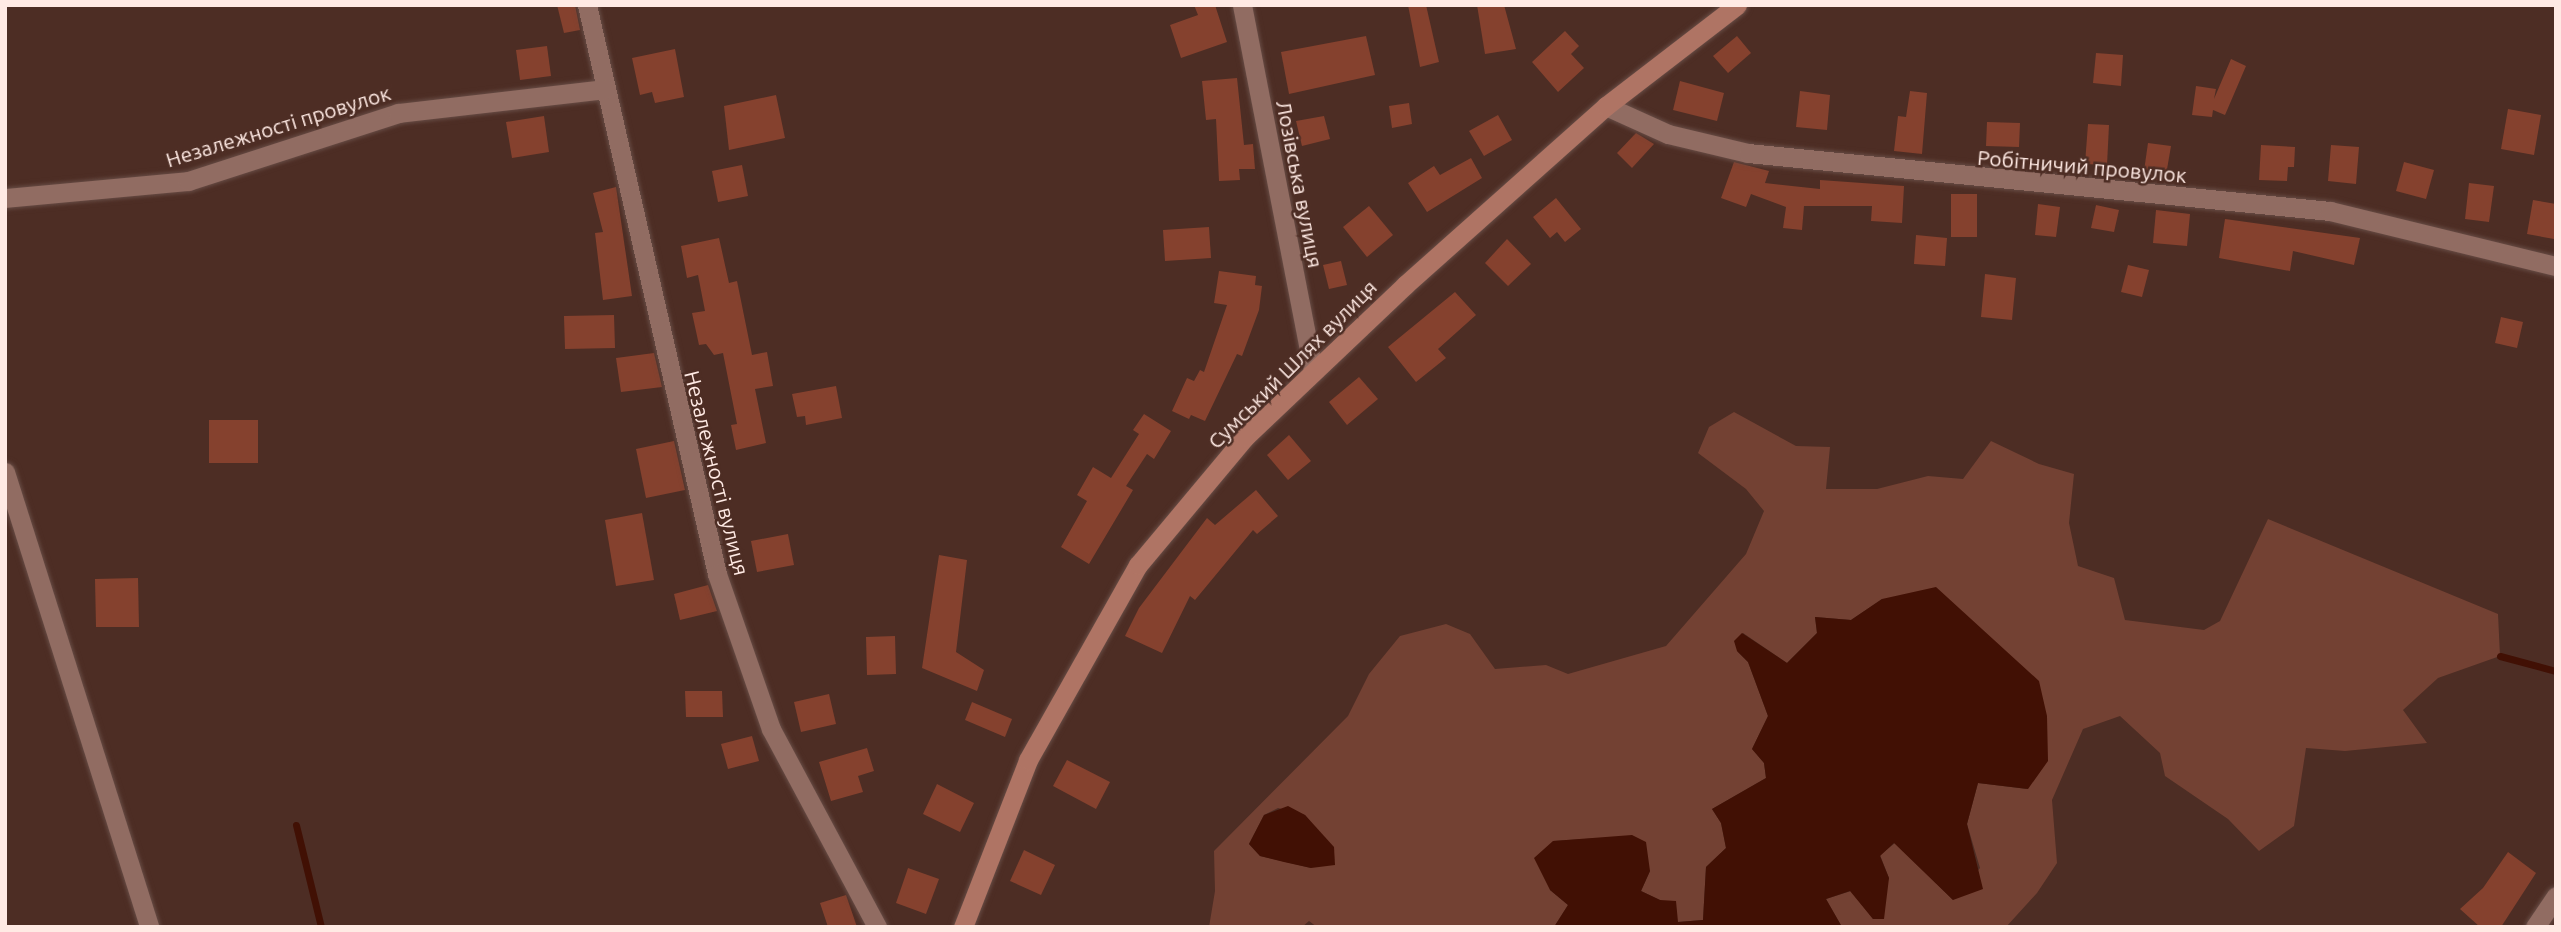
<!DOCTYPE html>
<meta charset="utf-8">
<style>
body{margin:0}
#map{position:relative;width:2561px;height:932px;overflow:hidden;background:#4d2d24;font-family:Ubuntu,sans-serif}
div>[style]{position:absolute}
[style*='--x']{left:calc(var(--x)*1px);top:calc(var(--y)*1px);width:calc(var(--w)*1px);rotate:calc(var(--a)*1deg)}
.green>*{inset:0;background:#734133}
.water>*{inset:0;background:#411004}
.stream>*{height:7px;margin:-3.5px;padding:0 3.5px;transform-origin:3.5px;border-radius:3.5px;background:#411004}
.building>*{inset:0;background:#85412e}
.roads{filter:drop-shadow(0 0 2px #674c45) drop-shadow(0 0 2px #674c45)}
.minor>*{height:19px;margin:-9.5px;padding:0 9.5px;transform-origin:9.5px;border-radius:9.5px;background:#916c62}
.secondary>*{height:19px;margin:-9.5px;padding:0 9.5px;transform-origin:9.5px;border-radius:9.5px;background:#af7464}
span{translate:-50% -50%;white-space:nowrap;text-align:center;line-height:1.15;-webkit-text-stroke:5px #4d2d24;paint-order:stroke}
.street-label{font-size:21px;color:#ffeae4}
.frame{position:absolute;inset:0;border:7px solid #ffeae4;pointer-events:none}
</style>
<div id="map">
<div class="green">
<i style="clip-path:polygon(evenodd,1734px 412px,1796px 446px,1830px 447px,1826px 489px,1877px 489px,1928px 476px,1963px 479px,1991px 441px,2039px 464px,2074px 474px,2069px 523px,2078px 566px,2114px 578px,2125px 620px,2204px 630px,2220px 621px,2268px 519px,2498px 614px,2500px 656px,2438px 678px,2403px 710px,2427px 743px,2345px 751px,2306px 748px,2294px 826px,2259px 851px,2228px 819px,2165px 776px,2160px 753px,2120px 716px,2083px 729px,2052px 800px,2057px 863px,2037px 893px,2006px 927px,1842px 927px,1826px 899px,1851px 891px,1873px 919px,1889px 878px,1880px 855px,1895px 843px,1953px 900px,1980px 868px,1967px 824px,1978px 783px,2027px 789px,1882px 599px,1851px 620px,1815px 617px,1817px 633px,1787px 663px,1743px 633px,1737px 651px,1748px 662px,1768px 716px,1752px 749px,1764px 763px,1766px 778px,1712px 809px,1721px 823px,1726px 848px,1706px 867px,1703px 920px,1678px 922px,1660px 900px,1641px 891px,1650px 871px,1600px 838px,1553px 841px,1550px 890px,1568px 905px,1554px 927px,1317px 927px,1309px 921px,1302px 927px,1209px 927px,1215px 891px,1214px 851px,1348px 716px,1369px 674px,1400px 636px,1446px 624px,1470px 634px,1495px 669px,1546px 665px,1568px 674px,1666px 646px,1746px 554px,1764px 511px,1746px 489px,1698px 453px,1709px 427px,1734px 412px,1278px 808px,1305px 815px,1314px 826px,1311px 868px,1260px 856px,1249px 844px,1264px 815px,1278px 808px)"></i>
</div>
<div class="water">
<i style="clip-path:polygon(1936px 587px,2039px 681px,2047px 716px,2048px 761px,2028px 789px,1978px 783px,1967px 824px,1983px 889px,1953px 900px,1894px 843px,1880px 856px,1889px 878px,1884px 919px,1873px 919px,1850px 891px,1826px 899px,1842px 927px,1554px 927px,1568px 905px,1550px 890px,1534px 858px,1553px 841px,1632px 835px,1646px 842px,1650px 871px,1641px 891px,1660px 900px,1676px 901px,1678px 922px,1703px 920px,1706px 867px,1726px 848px,1721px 823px,1712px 809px,1766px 778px,1764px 763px,1752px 749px,1768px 716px,1748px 662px,1737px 651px,1734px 641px,1742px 633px,1787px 663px,1817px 633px,1815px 617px,1851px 620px,1882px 599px)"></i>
<i style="clip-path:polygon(1288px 806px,1305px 815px,1334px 847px,1335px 865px,1311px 868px,1284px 862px,1260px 856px,1249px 844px,1264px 815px)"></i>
</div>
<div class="stream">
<i style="--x:2500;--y:656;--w:58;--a:15"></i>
<i style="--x:296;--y:825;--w:105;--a:76.2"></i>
</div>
<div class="building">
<i style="clip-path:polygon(557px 5px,575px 5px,580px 30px,564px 33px)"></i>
<i style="clip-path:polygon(1194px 5px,1215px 5px,1227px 42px,1181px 58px,1170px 25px,1198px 15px)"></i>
<i style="clip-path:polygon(1408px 5px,1426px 5px,1439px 62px,1420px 67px)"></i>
<i style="clip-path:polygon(1477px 5px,1504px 5px,1516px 49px,1485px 54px)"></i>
<i style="clip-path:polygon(1565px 31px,1579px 46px,1571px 54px,1584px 68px,1558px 92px,1532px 62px)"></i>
<i style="clip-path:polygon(1366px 36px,1375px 75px,1289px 94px,1281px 52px)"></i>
<i style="clip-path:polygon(1737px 36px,1751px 53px,1728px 73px,1713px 56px)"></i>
<i style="clip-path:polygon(547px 46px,551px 76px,520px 80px,516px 50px)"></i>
<i style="clip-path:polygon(675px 49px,684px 97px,655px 103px,652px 92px,640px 95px,632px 58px)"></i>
<i style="clip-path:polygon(2096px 53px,2123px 55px,2121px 86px,2093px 83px)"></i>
<i style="clip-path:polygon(2231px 59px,2246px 66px,2225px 115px,2213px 110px,2212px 117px,2192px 115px,2196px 86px,2216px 89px,2214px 99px)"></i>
<i style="clip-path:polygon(1237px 78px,1244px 145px,1253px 144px,1255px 169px,1239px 169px,1240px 180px,1219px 181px,1216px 119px,1206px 120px,1202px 81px)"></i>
<i style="clip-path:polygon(1680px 81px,1724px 93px,1717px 121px,1673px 110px)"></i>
<i style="clip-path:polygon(1800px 91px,1830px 95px,1827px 130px,1796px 127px)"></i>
<i style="clip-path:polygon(1910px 91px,1927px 93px,1922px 154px,1894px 151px,1898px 116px,1906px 117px)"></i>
<i style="clip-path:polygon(776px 95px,785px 138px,729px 150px,724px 106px)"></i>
<i style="clip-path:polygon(1409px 103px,1412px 124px,1392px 128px,1389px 106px)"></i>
<i style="clip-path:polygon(2508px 109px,2541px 115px,2534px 155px,2501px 149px)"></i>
<i style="clip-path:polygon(1498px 115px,1512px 140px,1484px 156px,1469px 131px)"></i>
<i style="clip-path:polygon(544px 116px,549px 152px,512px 158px,506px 122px)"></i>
<i style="clip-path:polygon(1324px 116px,1330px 139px,1302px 146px,1296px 121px)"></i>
<i style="clip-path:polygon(1987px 122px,2020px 123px,2019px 147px,1986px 146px)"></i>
<i style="clip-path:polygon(2088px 124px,2109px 125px,2107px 165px,2085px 164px)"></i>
<i style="clip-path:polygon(1636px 133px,1654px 144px,1632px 168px,1617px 153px)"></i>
<i style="clip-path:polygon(2148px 143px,2171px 146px,2165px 181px,2143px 178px)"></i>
<i style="clip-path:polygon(2261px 145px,2295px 147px,2294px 167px,2288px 167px,2287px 181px,2259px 180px)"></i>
<i style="clip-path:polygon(2331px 145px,2359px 147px,2356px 184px,2328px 181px)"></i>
<i style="clip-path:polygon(1471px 158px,1482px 178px,1427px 212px,1408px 183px,1434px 166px,1440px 175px)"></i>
<i style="clip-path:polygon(1734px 162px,1769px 171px,1765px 183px,1820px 189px,1820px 180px,1904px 186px,1902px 223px,1871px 221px,1872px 206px,1804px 206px,1802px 230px,1783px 228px,1786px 207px,1751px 194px,1746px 207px,1721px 198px)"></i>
<i style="clip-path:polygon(2404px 162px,2434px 170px,2426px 199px,2396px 191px)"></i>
<i style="clip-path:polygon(742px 165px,748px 196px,718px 202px,712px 171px)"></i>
<i style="clip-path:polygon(2469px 183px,2494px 186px,2489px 222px,2465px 219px)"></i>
<i style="clip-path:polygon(616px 187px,632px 296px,603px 300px,595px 233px,603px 232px,593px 193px)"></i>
<i style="clip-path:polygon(1951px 194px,1977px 194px,1977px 237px,1951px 237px)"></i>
<i style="clip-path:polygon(1556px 198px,1581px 229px,1565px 242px,1557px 232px,1550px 238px,1533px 217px)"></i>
<i style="clip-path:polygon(2533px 200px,2556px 204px,2554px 239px,2527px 234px)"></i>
<i style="clip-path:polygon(2038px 204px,2060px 207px,2056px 237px,2035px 235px)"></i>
<i style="clip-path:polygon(2096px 205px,2119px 210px,2114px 232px,2091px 228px)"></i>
<i style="clip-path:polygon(1369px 206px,1393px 235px,1367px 257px,1343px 227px)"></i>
<i style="clip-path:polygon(2156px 210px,2190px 214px,2187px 246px,2153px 243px)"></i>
<i style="clip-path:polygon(2225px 219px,2360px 238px,2354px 265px,2293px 251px,2290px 271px,2219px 258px)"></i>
<i style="clip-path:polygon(1209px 227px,1211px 258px,1165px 261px,1163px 230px)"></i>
<i style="clip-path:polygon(1916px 235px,1947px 238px,1945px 266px,1914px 264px)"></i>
<i style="clip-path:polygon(719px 238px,729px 283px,737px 281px,752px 355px,767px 352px,773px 386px,755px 389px,766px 443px,736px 450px,731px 425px,737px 424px,723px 353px,714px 355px,706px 344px,699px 345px,692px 313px,705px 311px,698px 275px,687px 278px,681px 246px)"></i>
<i style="clip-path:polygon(1507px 239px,1531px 264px,1508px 286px,1485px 263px)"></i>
<i style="clip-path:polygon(1341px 261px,1347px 285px,1329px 289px,1323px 265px)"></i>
<i style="clip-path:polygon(2128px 265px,2149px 270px,2142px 297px,2121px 292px)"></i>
<i style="clip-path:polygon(1219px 271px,1256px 276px,1255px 285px,1262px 286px,1259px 310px,1242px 356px,1237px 354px,1205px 421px,1191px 415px,1189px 419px,1172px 411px,1187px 378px,1194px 381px,1200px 370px,1204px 372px,1227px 305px,1214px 303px)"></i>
<i style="clip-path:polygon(1985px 274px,2016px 278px,2012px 320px,1981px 317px)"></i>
<i style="clip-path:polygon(1455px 292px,1476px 315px,1438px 349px,1446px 358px,1416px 382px,1388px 347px)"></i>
<i style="clip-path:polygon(614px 315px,615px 348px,565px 349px,564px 316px)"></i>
<i style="clip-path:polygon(2501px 317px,2523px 322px,2517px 348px,2495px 343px)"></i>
<i style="clip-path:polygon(654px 353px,662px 387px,621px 392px,616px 358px)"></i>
<i style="clip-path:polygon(1359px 377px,1378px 399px,1347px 425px,1329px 402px)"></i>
<i style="clip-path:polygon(836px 386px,842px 418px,806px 425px,805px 416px,797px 417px,792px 394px)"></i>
<i style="clip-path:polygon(1144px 414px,1171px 431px,1154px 459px,1147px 454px,1126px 486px,1133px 490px,1089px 564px,1061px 547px,1087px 501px,1077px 495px,1093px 467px,1111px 478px,1139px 434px,1133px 430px)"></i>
<i style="clip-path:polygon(209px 420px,258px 420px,258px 463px,209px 463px)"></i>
<i style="clip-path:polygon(1289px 435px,1311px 461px,1288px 480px,1267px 455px)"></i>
<i style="clip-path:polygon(674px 441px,685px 490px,646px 498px,636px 449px)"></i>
<i style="clip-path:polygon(1256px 490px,1278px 516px,1257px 534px,1253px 530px,1195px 600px,1190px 596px,1162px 653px,1125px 636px,1139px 608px,1207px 518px,1215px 525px)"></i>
<i style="clip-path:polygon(642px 513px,654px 580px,616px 586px,605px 520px)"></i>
<i style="clip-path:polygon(788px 534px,794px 565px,757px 572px,751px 541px)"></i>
<i style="clip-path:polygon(939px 555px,967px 560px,956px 652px,984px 670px,977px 691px,922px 668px)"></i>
<i style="clip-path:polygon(138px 578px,139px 627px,96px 627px,95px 579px)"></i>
<i style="clip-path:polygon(708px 585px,717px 611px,680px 620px,674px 594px)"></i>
<i style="clip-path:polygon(895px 636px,896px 674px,867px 675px,866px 637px)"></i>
<i style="clip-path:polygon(685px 691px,722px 691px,723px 717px,686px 717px)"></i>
<i style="clip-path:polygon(829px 694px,836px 724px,801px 732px,794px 702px)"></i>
<i style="clip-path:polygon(972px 702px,1012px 719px,1005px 737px,965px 720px)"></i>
<i style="clip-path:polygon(752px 736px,759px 761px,728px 769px,721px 744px)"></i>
<i style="clip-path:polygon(867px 748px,874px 771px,858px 776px,863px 792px,831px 801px,819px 762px)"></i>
<i style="clip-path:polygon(1067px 760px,1110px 782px,1096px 809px,1053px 786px)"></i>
<i style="clip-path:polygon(937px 784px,974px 803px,960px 832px,923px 814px)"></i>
<i style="clip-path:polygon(1024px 850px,1055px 865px,1041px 895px,1010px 881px)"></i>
<i style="clip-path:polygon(2508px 852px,2536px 873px,2501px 927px,2480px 927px,2460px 909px,2483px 888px)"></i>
<i style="clip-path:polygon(908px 868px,939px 879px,926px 914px,896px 903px)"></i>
<i style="clip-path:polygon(846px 895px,857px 927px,828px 927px,820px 903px)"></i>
</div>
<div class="roads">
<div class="minor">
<i style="--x:587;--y:5;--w:584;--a:77.13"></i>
<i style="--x:717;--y:574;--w:164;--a:70.8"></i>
<i style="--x:771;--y:729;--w:225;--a:61.8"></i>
<i style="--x:1242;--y:5;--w:373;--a:79"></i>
<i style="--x:1606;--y:106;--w:68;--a:24.3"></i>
<i style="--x:1668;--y:134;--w:82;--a:13.4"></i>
<i style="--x:1748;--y:153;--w:585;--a:5.69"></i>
<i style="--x:2330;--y:211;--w:233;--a:13.7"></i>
<i style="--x:5;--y:198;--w:184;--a:-5.3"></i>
<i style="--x:188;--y:181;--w:221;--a:-17.9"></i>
<i style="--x:398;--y:113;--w:208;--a:-6.6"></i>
<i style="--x:5;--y:472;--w:477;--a:72.4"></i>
<i style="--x:2535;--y:927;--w:37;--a:-56"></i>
</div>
<div class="secondary">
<i style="--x:963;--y:927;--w:179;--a:-68.7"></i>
<i style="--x:1028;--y:760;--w:224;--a:-60.6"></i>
<i style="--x:1138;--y:565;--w:167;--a:-50.1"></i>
<i style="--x:1245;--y:437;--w:221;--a:-43.5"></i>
<i style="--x:1405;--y:285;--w:269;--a:-41.7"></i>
<i style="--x:1606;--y:106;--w:165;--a:-37.6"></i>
</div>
</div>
<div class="street-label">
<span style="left:278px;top:126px;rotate:-17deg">Незалежності провулок</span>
<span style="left:2082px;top:166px;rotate:5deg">Робітничий провулок</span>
<span style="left:1300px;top:184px;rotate:79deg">Лозівська вулиця</span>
<span style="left:1292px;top:364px;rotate:-45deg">Сумський Шлях вулиця</span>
<span style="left:717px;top:473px;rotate:76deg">Незалежності вулиця</span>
</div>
<div class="frame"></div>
</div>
